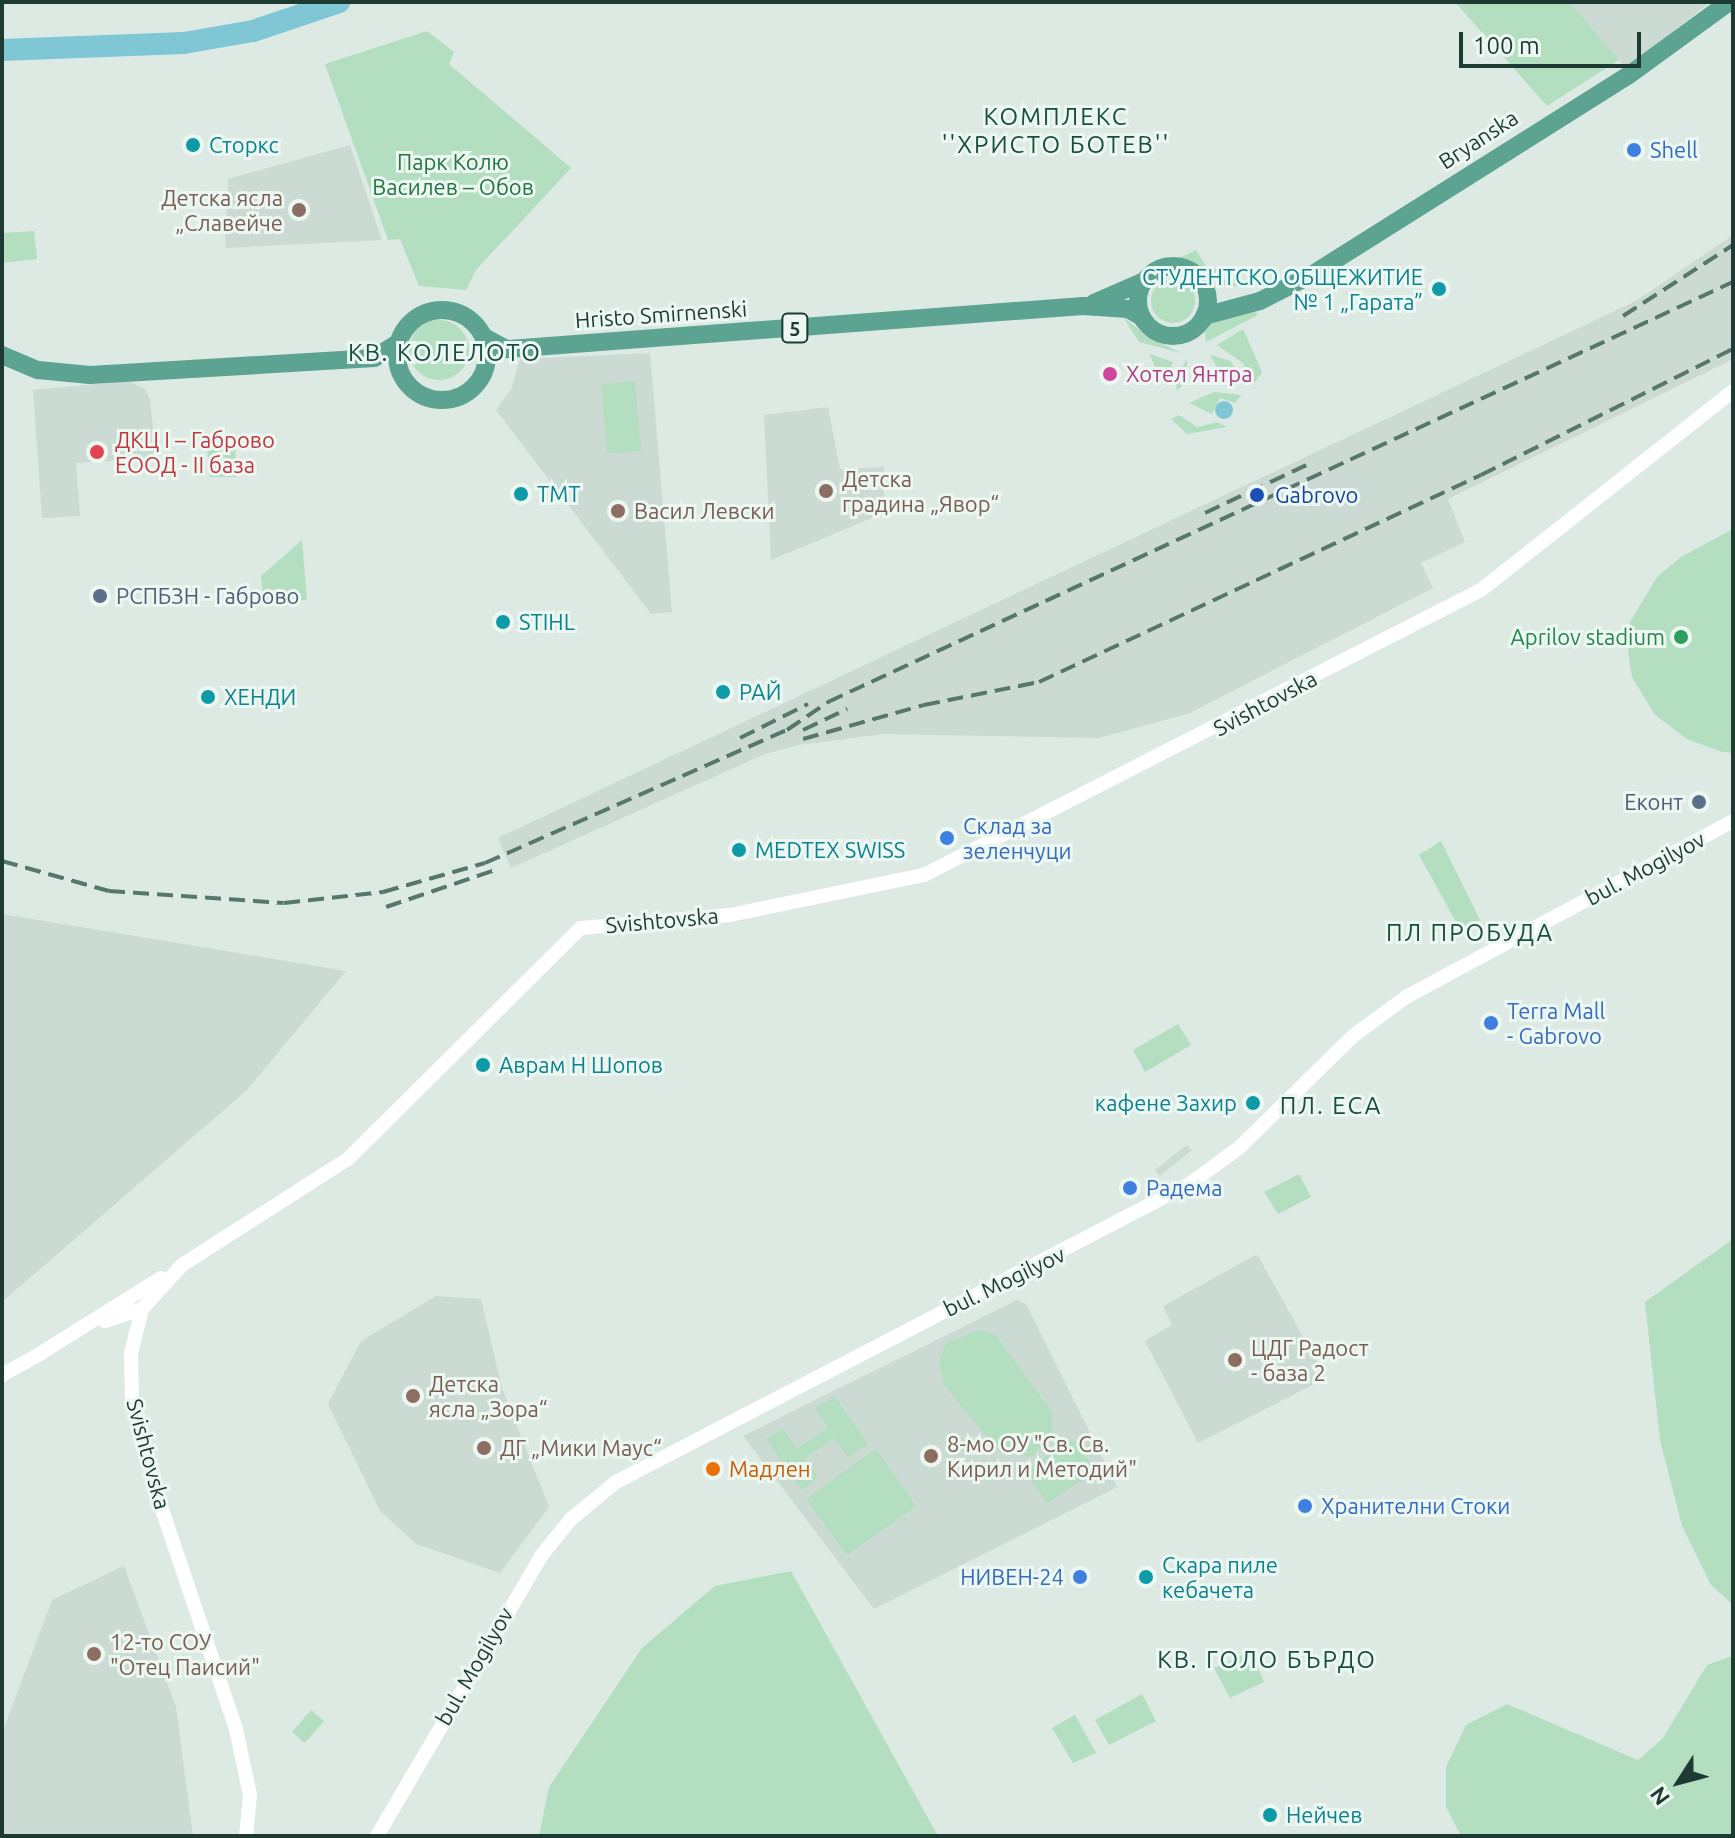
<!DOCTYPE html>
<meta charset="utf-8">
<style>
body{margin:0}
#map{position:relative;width:1735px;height:1838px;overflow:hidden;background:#ddeae4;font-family:Ubuntu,sans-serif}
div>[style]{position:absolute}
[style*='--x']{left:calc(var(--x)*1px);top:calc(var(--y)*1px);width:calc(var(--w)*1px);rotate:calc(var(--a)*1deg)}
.built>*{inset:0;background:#cbdad3}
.green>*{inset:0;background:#b3debf}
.round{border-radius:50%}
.water>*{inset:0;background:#7fc7d5}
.river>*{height:22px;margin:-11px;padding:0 11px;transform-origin:11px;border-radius:11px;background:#7fc7d5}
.tertiary>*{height:14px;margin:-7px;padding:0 7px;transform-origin:7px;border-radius:7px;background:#fff}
.primary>*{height:18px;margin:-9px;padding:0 9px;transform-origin:9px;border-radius:9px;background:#5da392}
.primary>.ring{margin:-9px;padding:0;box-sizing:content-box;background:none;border:18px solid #5da392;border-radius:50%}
.rail>*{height:4px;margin-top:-2px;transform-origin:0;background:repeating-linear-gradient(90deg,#57776e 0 16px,transparent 0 24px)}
.dots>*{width:22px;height:22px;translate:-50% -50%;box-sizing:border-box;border:4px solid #edf7f2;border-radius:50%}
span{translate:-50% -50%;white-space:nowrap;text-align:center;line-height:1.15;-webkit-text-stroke:6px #edf7f2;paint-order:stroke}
.shield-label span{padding:2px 6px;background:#edf7f2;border:2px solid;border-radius:6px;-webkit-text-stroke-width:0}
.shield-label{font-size:20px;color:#1d3a33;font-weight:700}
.street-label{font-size:22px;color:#1d3a33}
.culture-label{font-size:22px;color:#0d838f}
.left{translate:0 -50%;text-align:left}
.right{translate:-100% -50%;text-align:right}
.shop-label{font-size:22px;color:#366cbe}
.park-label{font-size:22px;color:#257444}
.education-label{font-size:22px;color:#785e54}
.hotel-label{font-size:22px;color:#b23c85}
.health-label{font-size:22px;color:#be3a42}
.transit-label{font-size:22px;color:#164399}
.service-label{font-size:22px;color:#4e5e75}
.leisure-label{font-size:22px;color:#27864d}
.food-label{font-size:22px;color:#c56008}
.neighbourhood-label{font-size:24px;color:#184d41;letter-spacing:2px}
.frame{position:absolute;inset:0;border:4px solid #1d3a33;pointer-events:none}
.north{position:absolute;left:1639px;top:1742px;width:80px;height:80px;-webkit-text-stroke:6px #edf7f2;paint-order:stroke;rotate:234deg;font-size:22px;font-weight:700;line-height:32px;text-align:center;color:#1d3a33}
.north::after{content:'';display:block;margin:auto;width:28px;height:36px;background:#1d3a33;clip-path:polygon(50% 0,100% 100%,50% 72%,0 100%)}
.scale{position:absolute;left:1459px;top:32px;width:182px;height:36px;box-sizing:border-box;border:4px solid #1d3a33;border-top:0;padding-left:10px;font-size:24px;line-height:28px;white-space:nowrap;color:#1d3a33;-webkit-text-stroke:6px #edf7f2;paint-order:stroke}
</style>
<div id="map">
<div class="built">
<i style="clip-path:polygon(1566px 2px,1711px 2px,1626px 68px)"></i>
<i style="clip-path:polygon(350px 145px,382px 240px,225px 248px,228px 179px)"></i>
<i style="clip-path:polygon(1733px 235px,1733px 359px,1448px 499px,1465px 542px,1421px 563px,1433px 588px,1190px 713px,1099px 738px,884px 734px,799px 745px,765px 754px,511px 868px,498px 838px,1636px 301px)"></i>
<i style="clip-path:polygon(650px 353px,672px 612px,651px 614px,496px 410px,511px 390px,520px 359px)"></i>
<i style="clip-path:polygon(128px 381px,145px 389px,150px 399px,156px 458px,76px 463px,80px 516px,42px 518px,33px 390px)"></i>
<i style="clip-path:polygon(828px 407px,840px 469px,884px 467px,884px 513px,771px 560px,764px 415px)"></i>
<i style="clip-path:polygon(2px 914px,346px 971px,246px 1091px,2px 1302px)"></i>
<i style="clip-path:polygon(1187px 1145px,1192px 1150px,1160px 1176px,1155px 1170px)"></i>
<i style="clip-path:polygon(1257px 1254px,1326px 1378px,1198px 1443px,1145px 1341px,1172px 1325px,1163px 1306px)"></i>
<i style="clip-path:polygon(436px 1296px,481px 1299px,502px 1388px,549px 1507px,500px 1573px,416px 1544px,380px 1511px,328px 1404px,361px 1341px)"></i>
<i style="clip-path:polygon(1017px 1300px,1026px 1304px,1117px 1487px,874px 1609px,743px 1436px)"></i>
<i style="clip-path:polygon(124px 1566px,176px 1707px,193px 1836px,2px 1836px,2px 1733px,52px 1600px)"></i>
</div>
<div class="green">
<i style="clip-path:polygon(1455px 2px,1569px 2px,1619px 60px,1547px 106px)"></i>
<i style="clip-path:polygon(427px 31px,454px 52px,449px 64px,571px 168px,476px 270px,466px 290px,419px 286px,400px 239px,388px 240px,325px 64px)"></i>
<i style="clip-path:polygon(34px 231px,37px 259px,2px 263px,2px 233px)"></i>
<i style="clip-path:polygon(1196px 250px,1209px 271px,1216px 268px,1224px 280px,1235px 274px,1242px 287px,1222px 285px,1181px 257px)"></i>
<i class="round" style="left:1151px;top:279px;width:44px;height:44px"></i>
<i style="clip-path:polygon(1256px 312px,1258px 315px,1206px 342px,1205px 331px,1215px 319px)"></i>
<i style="clip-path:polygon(1123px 317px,1150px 338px,1181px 353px,1139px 342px)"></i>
<i class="round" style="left:409px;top:320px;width:60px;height:60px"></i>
<i style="clip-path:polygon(1243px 329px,1262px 372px,1253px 385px,1243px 363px,1217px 345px)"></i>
<i style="clip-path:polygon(1149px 354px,1173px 362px,1167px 379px,1163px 382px)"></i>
<i style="clip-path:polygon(1210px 355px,1231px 361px,1241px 381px,1222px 375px)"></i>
<i style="clip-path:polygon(1187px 359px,1187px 380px,1177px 391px,1175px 379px)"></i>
<i style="clip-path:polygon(635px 381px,641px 451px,607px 453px,601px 384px)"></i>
<i style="clip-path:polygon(1214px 392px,1241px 395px,1235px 403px,1220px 398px,1212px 414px,1189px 403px)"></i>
<i style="clip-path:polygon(1179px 415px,1197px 427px,1217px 422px,1227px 427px,1187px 434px,1171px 419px)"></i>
<i style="clip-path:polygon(235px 446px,237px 477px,210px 477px,207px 447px)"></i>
<i style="clip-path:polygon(1733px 529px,1733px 753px,1722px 752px,1687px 739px,1655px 715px,1632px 677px,1628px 651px,1630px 622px,1657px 577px,1681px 557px)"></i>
<i style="clip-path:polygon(302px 540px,307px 600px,263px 602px,261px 576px)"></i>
<i style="clip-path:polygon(1441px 841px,1480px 920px,1461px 931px,1419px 855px)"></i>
<i style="clip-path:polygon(1178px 1024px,1191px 1045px,1145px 1072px,1133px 1050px)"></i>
<i style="clip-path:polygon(1299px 1174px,1311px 1197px,1278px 1214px,1264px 1192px)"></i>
<i style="clip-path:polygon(1733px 1239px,1733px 1605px,1711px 1585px,1682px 1526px,1660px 1440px,1645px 1302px)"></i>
<i style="clip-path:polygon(980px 1330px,996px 1335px,1052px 1413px,1052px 1432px,1033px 1456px,1001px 1454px,944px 1385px,939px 1361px,946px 1343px)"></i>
<i style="clip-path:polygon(835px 1397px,868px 1444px,848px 1457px,834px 1438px,805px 1458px,818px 1477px,802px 1490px,766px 1439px,783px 1429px,797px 1449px,828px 1428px,815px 1408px)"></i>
<i style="clip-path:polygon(1073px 1439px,1096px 1471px,1047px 1503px,1024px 1471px)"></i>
<i style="clip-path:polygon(876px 1449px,916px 1506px,847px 1555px,806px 1499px)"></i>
<i style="clip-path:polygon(791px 1571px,938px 1836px,539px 1836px,549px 1787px,642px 1648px,715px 1586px)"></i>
<i style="clip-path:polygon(1251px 1651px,1264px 1682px,1230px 1698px,1214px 1668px)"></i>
<i style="clip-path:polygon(1733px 1656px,1733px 1836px,1461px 1836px,1446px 1807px,1446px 1767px,1466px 1725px,1507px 1704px,1638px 1760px,1663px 1738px,1707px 1665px)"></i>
<i style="clip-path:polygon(1142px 1694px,1156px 1721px,1109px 1745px,1095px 1720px)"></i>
<i style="clip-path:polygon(311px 1710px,324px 1721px,305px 1743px,292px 1732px)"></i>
<i style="clip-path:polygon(1075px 1715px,1096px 1753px,1073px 1763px,1052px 1728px)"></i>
</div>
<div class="water">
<i class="round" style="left:1215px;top:401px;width:18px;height:18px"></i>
</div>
<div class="river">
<i style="--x:2;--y:50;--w:182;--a:-2.2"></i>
<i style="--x:184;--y:43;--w:70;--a:-9.9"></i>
<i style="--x:253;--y:31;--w:91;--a:-18.6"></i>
</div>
<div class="tertiary">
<i style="--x:105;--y:1321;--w:39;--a:-18"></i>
<i style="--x:33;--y:1358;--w:151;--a:-32"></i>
<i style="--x:2;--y:1375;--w:43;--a:-28.9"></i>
<i style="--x:246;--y:1836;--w:41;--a:-84.4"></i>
<i style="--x:250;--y:1795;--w:67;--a:-102"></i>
<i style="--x:236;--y:1729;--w:251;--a:-108.6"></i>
<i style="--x:156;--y:1491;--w:96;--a:-104.5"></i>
<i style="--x:132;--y:1398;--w:45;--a:-91.3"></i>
<i style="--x:131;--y:1353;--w:45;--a:-76"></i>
<i style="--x:142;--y:1309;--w:59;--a:-47.7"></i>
<i style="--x:182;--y:1265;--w:197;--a:-32.6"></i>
<i style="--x:348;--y:1159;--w:328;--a:-44.8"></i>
<i style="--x:581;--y:928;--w:150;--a:-5"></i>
<i style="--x:730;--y:915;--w:198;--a:-11.7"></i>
<i style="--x:924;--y:875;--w:626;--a:-27.1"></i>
<i style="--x:1481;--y:590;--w:321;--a:-38.3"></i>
<i style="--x:377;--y:1836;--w:324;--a:-59.6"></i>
<i style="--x:541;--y:1556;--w:48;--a:-51"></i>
<i style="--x:571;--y:1519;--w:58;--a:-39.4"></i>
<i style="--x:616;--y:1482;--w:648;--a:-27.47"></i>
<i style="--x:1191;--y:1183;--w:61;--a:-36.3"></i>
<i style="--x:1240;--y:1147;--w:158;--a:-44.5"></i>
<i style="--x:1353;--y:1036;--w:66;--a:-36.3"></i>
<i style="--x:1406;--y:997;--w:371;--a:-28.3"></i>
</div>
<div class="primary">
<i class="ring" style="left:1138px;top:266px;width:52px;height:52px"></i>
<i style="--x:1094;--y:303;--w:55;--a:-23.7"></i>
<i class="ring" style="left:397px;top:310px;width:72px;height:72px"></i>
<i style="--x:1204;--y:316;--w:58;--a:-15"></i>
<i style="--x:1260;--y:301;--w:59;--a:-27"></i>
<i style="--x:1313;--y:274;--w:373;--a:-32.2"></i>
<i style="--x:1629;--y:75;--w:124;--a:-36.1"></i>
<i style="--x:484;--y:337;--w:26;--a:28"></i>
<i style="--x:507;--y:349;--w:578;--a:-4.27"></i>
<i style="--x:1083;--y:306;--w:45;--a:3.8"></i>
<i style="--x:1128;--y:309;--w:16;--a:30"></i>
<i style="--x:2;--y:355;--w:39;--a:23"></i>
<i style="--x:38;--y:370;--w:52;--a:5.5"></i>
<i style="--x:90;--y:375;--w:285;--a:-3.4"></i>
<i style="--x:374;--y:358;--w:28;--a:-32"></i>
</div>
<div class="rail">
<i style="--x:1623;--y:316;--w:131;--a:-32.8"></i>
<i style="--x:1205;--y:513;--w:119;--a:-25.3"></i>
<i style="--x:803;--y:730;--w:49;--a:-25.5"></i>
<i style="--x:740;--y:738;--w:76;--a:-26.6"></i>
<i style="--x:803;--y:739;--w:126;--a:-15.7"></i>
<i style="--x:924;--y:705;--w:117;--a:-11.3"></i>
<i style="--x:1039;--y:682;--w:488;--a:-25.1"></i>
<i style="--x:1481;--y:475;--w:282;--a:-26.6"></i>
<i style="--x:2;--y:861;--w:111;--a:15.7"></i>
<i style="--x:109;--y:891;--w:175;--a:3.9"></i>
<i style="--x:284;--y:903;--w:100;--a:-6.3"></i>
<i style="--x:383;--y:892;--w:106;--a:-15.9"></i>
<i style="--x:485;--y:863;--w:330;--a:-23.8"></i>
<i style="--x:787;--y:730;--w:50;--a:-34.3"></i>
<i style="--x:828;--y:702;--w:998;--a:-24.9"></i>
<i style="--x:386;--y:907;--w:118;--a:-18.7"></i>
</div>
<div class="dots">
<i style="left:193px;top:145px;background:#0f9aa8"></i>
<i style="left:1634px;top:150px;background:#3f7fe0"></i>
<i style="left:299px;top:210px;background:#8d6e63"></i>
<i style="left:1439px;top:289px;background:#0f9aa8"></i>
<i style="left:1110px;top:374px;background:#d1479c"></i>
<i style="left:97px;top:452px;background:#e0444e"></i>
<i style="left:826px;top:491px;background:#8d6e63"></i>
<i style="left:521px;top:494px;background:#0f9aa8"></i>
<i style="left:1257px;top:495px;background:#1a4fb4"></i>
<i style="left:618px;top:511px;background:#8d6e63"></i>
<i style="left:100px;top:596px;background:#5c6f8a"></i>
<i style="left:503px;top:622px;background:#0f9aa8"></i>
<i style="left:1681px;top:637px;background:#2e9e5b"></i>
<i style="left:723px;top:692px;background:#0f9aa8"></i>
<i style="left:208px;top:697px;background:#0f9aa8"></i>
<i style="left:1699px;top:802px;background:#5c6f8a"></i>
<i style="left:947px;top:838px;background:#3f7fe0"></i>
<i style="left:739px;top:850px;background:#0f9aa8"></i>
<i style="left:1491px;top:1023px;background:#3f7fe0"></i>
<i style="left:483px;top:1065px;background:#0f9aa8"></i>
<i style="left:1253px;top:1103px;background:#0f9aa8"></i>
<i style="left:1130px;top:1188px;background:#3f7fe0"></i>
<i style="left:1235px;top:1360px;background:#8d6e63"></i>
<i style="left:413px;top:1396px;background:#8d6e63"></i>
<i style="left:484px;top:1448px;background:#8d6e63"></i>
<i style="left:931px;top:1456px;background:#8d6e63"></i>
<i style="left:713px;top:1469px;background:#e8710a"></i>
<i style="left:1305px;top:1506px;background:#3f7fe0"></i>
<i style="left:1080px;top:1577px;background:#3f7fe0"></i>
<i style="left:1146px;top:1577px;background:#0f9aa8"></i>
<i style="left:94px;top:1654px;background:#8d6e63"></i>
<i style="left:1270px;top:1815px;background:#0f9aa8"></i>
</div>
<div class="shield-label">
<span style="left:795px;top:328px">5</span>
</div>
<div class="street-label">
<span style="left:1478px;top:139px;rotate:-33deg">Bryanska</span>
<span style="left:661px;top:314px;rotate:-4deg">Hristo Smirnenski</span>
<span style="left:1265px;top:703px;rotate:-28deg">Svishtovska</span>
<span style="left:1645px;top:868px;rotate:-28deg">bul. Mogilyov</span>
<span style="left:662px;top:920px;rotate:-5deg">Svishtovska</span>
<span style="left:1004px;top:1281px;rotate:-26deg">bul. Mogilyov</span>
<span style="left:149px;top:1454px;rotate:75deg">Svishtovska</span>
<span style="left:474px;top:1666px;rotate:-60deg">bul. Mogilyov</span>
</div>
<div class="culture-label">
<span class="left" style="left:209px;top:145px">Сторкс</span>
<span class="right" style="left:1423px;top:289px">СТУДЕНТСКО ОБЩЕЖИТИЕ<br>№ 1 „Гарата”</span>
<span class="left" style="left:537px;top:494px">TMT</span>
<span class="left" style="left:519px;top:622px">STIHL</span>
<span class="left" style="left:739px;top:692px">РАЙ</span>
<span class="left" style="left:224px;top:697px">ХЕНДИ</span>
<span class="left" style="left:755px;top:850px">MEDTEX SWISS</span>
<span class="left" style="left:499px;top:1065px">Аврам Н Шопов</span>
<span class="right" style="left:1237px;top:1103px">кафене Захир</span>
<span class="left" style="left:1162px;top:1577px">Скара пиле<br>кебачета</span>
<span class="left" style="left:1286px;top:1815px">Нейчев</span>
</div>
<div class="shop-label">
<span class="left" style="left:1650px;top:150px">Shell</span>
<span class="left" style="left:963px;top:838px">Склад за<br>зеленчуци</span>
<span class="left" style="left:1507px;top:1023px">Terra Mall<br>- Gabrovo</span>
<span class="left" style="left:1146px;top:1188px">Радема</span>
<span class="left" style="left:1321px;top:1506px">Хранителни Стоки</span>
<span class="right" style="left:1064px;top:1577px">НИВЕН-24</span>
</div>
<div class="park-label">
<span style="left:453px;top:174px">Парк Колю<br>Василев – Обов</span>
</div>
<div class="education-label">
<span class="right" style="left:283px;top:210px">Детска ясла<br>„Славейче</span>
<span class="left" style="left:842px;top:491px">Детска<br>градина „Явор“</span>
<span class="left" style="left:634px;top:511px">Васил Левски</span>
<span class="left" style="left:1251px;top:1360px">ЦДГ Радост<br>- база 2</span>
<span class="left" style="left:429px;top:1396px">Детска<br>ясла „Зора“</span>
<span class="left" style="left:947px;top:1456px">8-мо ОУ "Св. Св.<br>Кирил и Методий"</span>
<span class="left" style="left:500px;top:1448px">ДГ „Мики Маус“</span>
<span class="left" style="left:110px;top:1654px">12-то СОУ<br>"Отец Паисий"</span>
</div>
<div class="hotel-label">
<span class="left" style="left:1126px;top:374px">Хотел Янтра</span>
</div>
<div class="health-label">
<span class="left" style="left:115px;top:452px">ДКЦ І – Габрово<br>ЕООД - II база</span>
</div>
<div class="transit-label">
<span class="left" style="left:1275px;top:495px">Gabrovo</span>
</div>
<div class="service-label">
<span class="left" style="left:116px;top:596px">РСПБЗН - Габрово</span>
<span class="right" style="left:1683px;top:802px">Еконт</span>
</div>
<div class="leisure-label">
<span class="right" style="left:1665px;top:637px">Aprilov stadium</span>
</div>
<div class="food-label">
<span class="left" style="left:729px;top:1469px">Мадлен</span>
</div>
<div class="neighbourhood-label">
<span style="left:1056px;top:131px">КОМПЛЕКС<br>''ХРИСТО БОТЕВ''</span>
<span style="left:445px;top:353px">КВ. КОЛЕЛОТО</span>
<span style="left:1470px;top:933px">ПЛ ПРОБУДА</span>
<span style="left:1331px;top:1106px">ПЛ. ЕСА</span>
<span style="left:1267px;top:1660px">КВ. ГОЛО БЪРДО</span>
</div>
<div class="frame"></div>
<div class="north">N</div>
<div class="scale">100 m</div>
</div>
